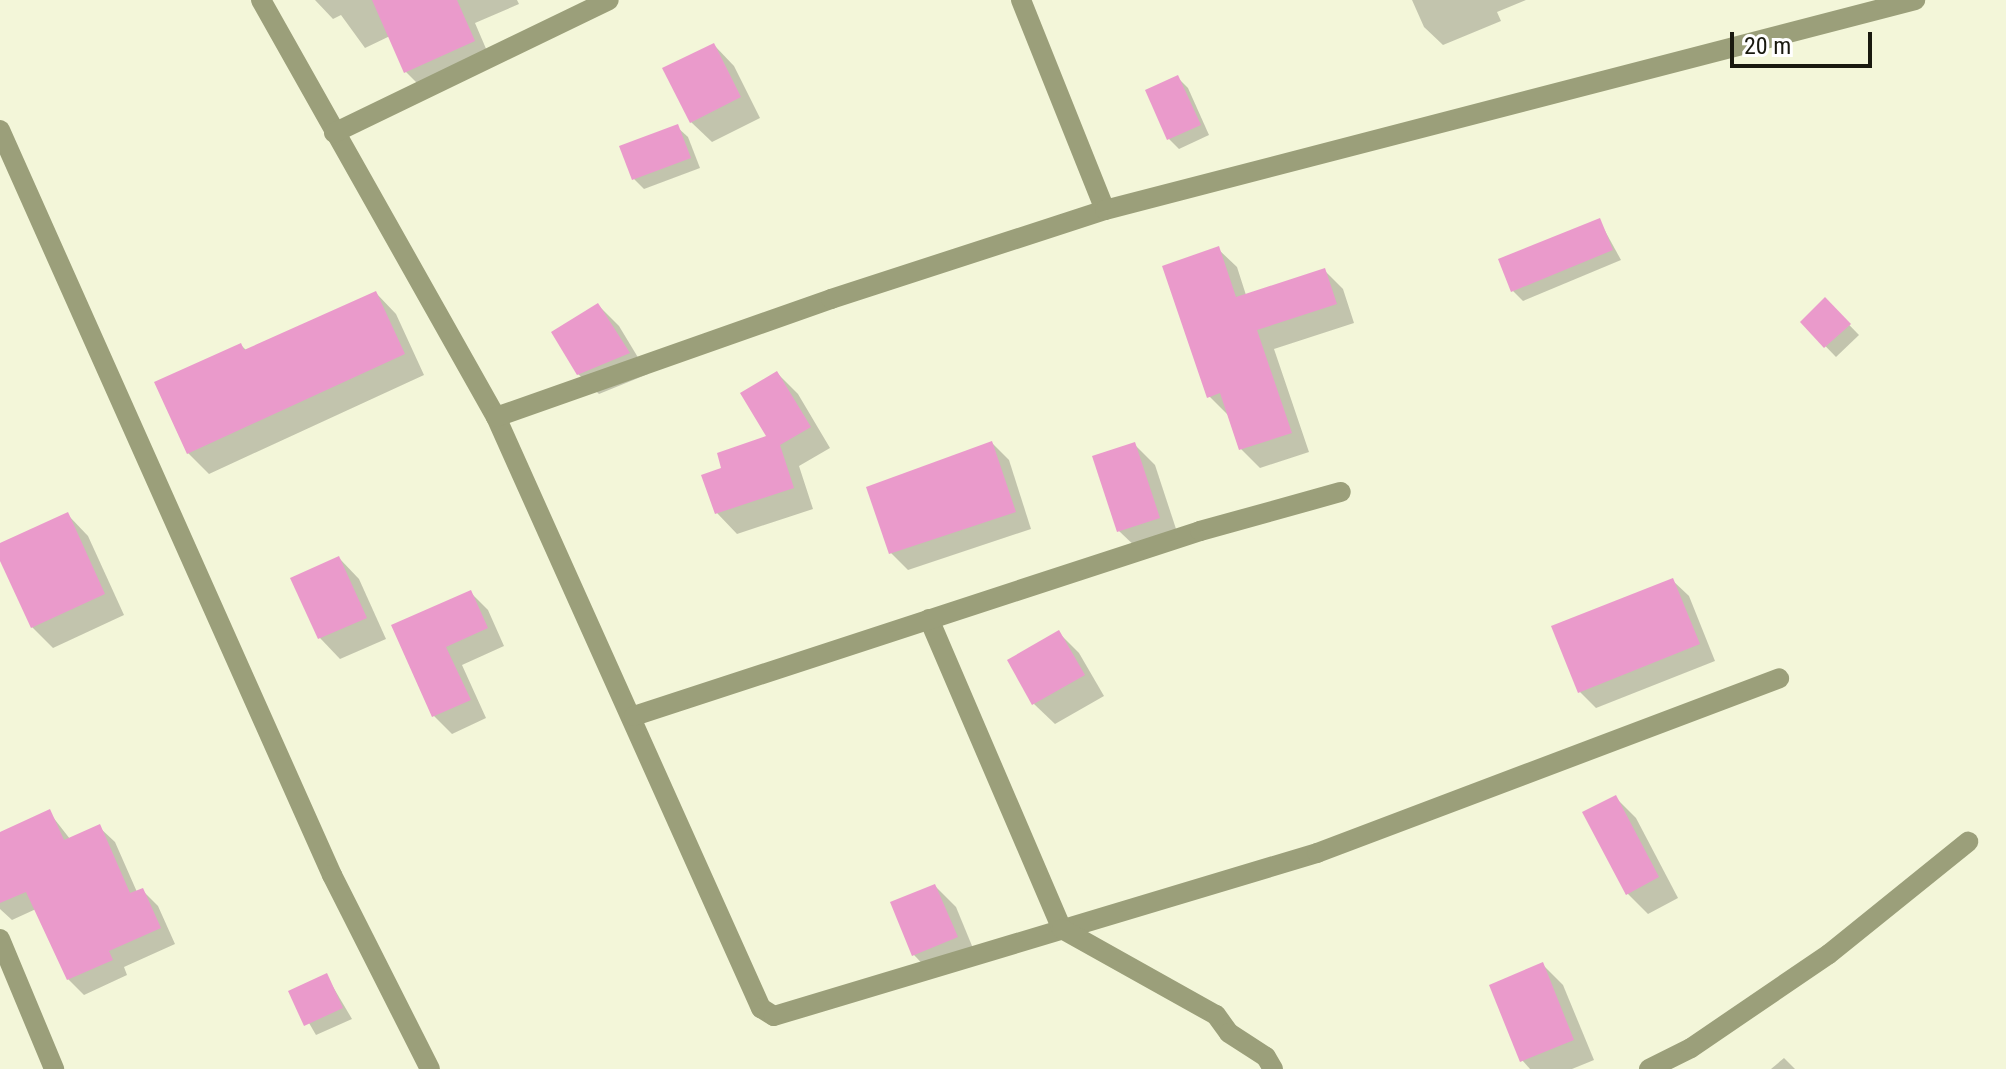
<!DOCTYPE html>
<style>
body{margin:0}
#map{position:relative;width:2006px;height:1069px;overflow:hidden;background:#f3f6d9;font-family:"Roboto Condensed",sans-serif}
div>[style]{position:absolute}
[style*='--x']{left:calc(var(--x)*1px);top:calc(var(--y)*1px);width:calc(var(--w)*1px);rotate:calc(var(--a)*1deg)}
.shadow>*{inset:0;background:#0003}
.building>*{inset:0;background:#ea9acb}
.street>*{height:20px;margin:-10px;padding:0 10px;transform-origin:10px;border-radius:10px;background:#9b9f7a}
span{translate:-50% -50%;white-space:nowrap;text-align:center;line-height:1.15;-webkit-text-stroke:8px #fff;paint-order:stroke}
.scale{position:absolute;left:1730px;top:32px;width:142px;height:36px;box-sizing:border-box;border:4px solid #19190f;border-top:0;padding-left:10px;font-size:24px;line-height:28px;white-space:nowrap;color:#19190f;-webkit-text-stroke:6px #fff;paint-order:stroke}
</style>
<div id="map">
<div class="shadow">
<i style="clip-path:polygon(315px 0,517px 0,519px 4px,475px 23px,490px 58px,423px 89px,406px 72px,390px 36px,365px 48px,341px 15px,333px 19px)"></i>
<i style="clip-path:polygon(1412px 0,1526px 0,1497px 12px,1501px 21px,1443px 45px,1424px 27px)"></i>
<i style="clip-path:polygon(714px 45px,734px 66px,760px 118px,712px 142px,691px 122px)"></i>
<i style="clip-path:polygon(1178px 78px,1188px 88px,1209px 135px,1179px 149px,1169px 139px)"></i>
<i style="clip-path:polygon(677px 127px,688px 137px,700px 168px,644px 189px,634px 179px)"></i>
<i style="clip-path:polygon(1599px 220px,1621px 260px,1523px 301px,1513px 291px)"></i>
<i style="clip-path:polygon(1218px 249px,1237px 267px,1246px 295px,1324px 270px,1343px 289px,1354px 323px,1274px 349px,1309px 452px,1260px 468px,1241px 449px,1228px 415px,1209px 396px)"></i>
<i style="clip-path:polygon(376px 293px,396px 314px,424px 375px,209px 474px,188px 453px,241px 345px,247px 351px)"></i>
<i style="clip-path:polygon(1825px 300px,1859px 335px,1836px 357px,1802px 322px)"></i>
<i style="clip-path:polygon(598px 305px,619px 326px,648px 374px,599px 394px,578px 374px)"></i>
<i style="clip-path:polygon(777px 373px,798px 394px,830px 448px,799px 466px,813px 509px,737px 534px,717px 513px,724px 469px,769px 437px)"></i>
<i style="clip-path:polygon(992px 443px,1009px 460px,1031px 529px,908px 570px,891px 553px,869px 488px)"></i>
<i style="clip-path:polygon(1134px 444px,1155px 465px,1179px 538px,1140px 551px,1119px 531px)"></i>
<i style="clip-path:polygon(68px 515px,88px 536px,124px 615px,53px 648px,32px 627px,0 556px,0 545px)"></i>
<i style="clip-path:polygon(339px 558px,359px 579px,386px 639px,340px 659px,320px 638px,293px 579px)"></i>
<i style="clip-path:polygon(1672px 580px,1689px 596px,1715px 661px,1596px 708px,1580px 692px)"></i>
<i style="clip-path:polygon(471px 593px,488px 610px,504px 646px,462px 665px,486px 718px,452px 734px,434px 716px,394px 626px)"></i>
<i style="clip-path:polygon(1058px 632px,1079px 653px,1104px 696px,1055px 724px,1034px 704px)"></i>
<i style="clip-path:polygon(1615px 797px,1636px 818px,1678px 898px,1648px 914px,1627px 893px)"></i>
<i style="clip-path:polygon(49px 812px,70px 839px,99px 827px,115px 842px,137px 892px,142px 890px,158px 906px,175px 944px,124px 967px,127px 975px,84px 995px,68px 979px,36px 909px,12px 920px,0 909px,0 834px)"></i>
<i style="clip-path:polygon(935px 886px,956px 907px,977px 958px,934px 976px,914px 955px,893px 903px)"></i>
<i style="clip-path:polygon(1543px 965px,1563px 985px,1594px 1060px,1572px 1069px,1530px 1069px,1522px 1060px)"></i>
<i style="clip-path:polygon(326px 975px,352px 1019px,316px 1035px,291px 992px)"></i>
<i style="clip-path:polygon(1784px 1058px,1795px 1069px,1771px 1069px)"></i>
</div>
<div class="building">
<i style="clip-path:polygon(372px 0,457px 0,475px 41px,404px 73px)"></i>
<i style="clip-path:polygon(714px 43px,741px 97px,690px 123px,662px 68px)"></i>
<i style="clip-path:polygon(1178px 75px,1201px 125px,1167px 140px,1145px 90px)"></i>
<i style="clip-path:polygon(678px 124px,691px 158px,632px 180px,619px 146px)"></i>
<i style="clip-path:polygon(1600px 218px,1613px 250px,1511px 292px,1498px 259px)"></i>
<i style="clip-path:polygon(1219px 246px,1236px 297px,1325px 268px,1337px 304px,1257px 330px,1292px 433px,1239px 450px,1220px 393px,1207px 398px,1162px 266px)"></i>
<i style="clip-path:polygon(376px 291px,405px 354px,187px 454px,154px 382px,241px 343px,244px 350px)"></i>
<i style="clip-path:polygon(1825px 297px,1851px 324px,1824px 348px,1800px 322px)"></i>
<i style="clip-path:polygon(598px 303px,630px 353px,577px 375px,551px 332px)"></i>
<i style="clip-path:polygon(777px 371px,811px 427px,780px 445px,794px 488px,715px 514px,701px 475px,721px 468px,717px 453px,766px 436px,740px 393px)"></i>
<i style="clip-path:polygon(992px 441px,1016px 512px,889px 554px,866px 487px)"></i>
<i style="clip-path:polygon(1135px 442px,1160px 518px,1117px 532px,1092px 456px)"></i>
<i style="clip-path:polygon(68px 512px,105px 594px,31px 628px,0 561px,0 543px)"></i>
<i style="clip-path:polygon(339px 556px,367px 618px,318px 639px,290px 578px)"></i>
<i style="clip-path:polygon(1673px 578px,1700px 644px,1578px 693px,1551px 626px)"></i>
<i style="clip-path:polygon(471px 590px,488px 628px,446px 647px,471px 700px,432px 717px,391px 625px)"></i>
<i style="clip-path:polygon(1059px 630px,1085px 675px,1032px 705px,1007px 660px)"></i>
<i style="clip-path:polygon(1616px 795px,1659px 877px,1626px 895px,1582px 812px)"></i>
<i style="clip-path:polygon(50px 809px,64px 840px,100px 824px,130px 893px,143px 888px,161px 928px,109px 951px,113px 960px,67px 980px,26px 892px,0 903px,0 832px)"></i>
<i style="clip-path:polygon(935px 884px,958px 937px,912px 956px,890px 902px)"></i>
<i style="clip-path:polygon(1543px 962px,1574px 1040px,1520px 1062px,1489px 985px)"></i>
<i style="clip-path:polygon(327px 973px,343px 1008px,304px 1026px,288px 991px)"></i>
</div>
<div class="street">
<i style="--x:261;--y:0;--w:479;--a:60.6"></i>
<i style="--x:496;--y:417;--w:648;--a:65.85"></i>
<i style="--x:761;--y:1008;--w:15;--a:32"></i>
<i style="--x:774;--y:1016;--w:567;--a:-16.71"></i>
<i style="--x:1317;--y:853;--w:494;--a:-20.7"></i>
<i style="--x:1021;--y:0;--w:226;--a:68.2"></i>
<i style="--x:0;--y:130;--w:816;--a:65.98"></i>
<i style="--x:332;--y:875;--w:217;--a:63.2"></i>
<i style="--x:334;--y:133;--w:305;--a:-25.8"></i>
<i style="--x:496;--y:417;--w:355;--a:-19.4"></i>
<i style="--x:831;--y:299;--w:288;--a:-18"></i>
<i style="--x:1105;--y:210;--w:837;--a:-14.53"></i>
<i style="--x:929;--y:619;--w:337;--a:66.8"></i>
<i style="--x:1062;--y:929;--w:176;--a:29.2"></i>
<i style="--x:1216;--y:1015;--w:22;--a:54"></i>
<i style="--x:1229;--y:1033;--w:44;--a:33"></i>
<i style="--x:1266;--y:1057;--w:14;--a:60"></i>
<i style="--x:634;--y:716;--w:595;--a:-18.1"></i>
<i style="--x:1200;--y:531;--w:146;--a:-15.5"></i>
<i style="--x:0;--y:939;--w:141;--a:67.4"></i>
<i style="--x:1649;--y:1069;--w:47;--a:-26.6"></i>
<i style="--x:1691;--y:1048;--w:167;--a:-34.3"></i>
<i style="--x:1829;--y:954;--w:179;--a:-38.9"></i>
</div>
<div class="scale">20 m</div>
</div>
